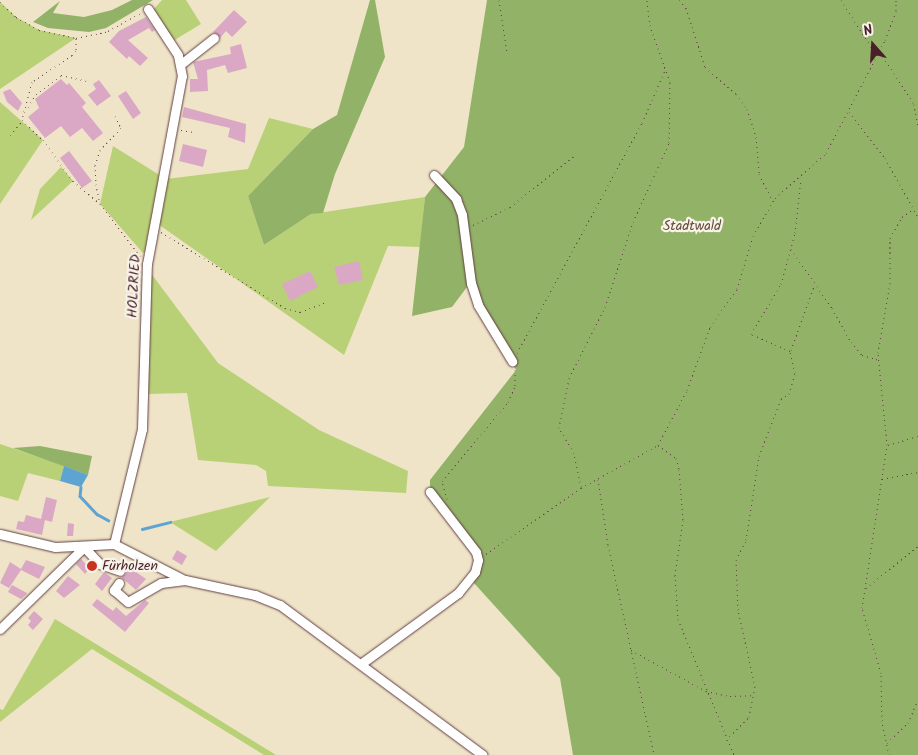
<!DOCTYPE html>
<meta charset="utf-8">
<style>
body{margin:0}
#map{position:relative;width:918px;height:755px;overflow:hidden;background:#efe4c8;font-family:Kalam,sans-serif}
div>[style]{position:absolute}
[style*='--x']{left:calc(var(--x)*1px);top:calc(var(--y)*1px);width:calc(var(--w)*1px);rotate:calc(var(--a)*1deg)}
.green>*{inset:0;background:#b9d176}
.forest>*{inset:0;background:#92b367}
.water>*{inset:0;background:#5da4d3}
.stream>*{height:2.5px;margin:-1.25px;padding:0 1.25px;transform-origin:1.25px;border-radius:1.25px;background:#5da4d3}
.building>*{inset:0;background:#daa8c5}
.path>*{height:1px;margin-top:-0.5px;transform-origin:0;background:repeating-linear-gradient(90deg,#633d43 0 1px,transparent 0 5px)}
.roads{filter:drop-shadow(0 0 1px #633d43) drop-shadow(0 0 1px #633d43)}
.minor>*{height:9px;margin:-4.5px;padding:0 4.5px;transform-origin:4.5px;border-radius:4.5px;background:#fff}
.dots>*{width:14px;height:14px;translate:-50% -50%;box-sizing:border-box;border:2px solid #f7f3e8;border-radius:50%}
span{translate:-50% -50%;white-space:nowrap;text-align:center;line-height:1.15;-webkit-text-stroke:4.5px #f7f3e8;paint-order:stroke}
.park-label{font-size:14px;color:#664c3e}
.street-label{font-size:14px;color:#4a1f2b}
.poi-label{font-size:14px;color:#4a1f2b}
.left{translate:0 -50%;text-align:left}
.north{position:absolute;left:848px;top:20px;width:50px;height:50px;-webkit-text-stroke:4px #f7f3e8;paint-order:stroke;rotate:341deg;font-size:14px;font-weight:700;line-height:20px;text-align:center;color:#4a1f2b}
.north::after{content:'';display:block;margin:auto;width:18px;height:22px;background:#4a1f2b;clip-path:polygon(50% 0,100% 100%,50% 72%,0 100%)}
</style>
<div id="map">
<div class="green">
<i style="clip-path:polygon(162px 0,186px 0,201px 24px,173px 41px,153px 10px)"></i>
<i style="clip-path:polygon(0 2px,16px 17px,39px 30px,76px 38px,0 89px)"></i>
<i style="clip-path:polygon(0 102px,43px 140px,0 204px)"></i>
<i style="clip-path:polygon(269px 118px,313px 129px,248px 196px,264px 245px,311px 214px,425px 197px,420px 247px,388px 246px,344px 355px,158px 224px,166px 179px,248px 169px)"></i>
<i style="clip-path:polygon(113px 146px,161px 176px,146px 251px,143px 253px,100px 204px)"></i>
<i style="clip-path:polygon(61px 167px,73px 181px,31px 220px,40px 189px)"></i>
<i style="clip-path:polygon(150px 272px,218px 363px,319px 430px,408px 471px,406px 493px,268px 486px,266px 471px,256px 465px,198px 460px,187px 393px,147px 394px)"></i>
<i style="clip-path:polygon(0 444px,64px 466px,60px 481px,28px 473px,18px 501px,0 496px)"></i>
<i style="clip-path:polygon(270px 497px,216px 551px,170px 522px)"></i>
<i style="clip-path:polygon(55px 619px,132px 666px,276px 755px,264px 755px,92px 649px,0 722px,0 709px,3px 710px)"></i>
</div>
<div class="forest">
<i style="clip-path:polygon(132px 0,153px 0,106px 28px,89px 32px,48px 28px,33px 22px,60px 1px,53px 13px,84px 17px,112px 10px)"></i>
<i style="clip-path:polygon(370px 0,375px 0,385px 57px,335px 174px,323px 213px,311px 214px,264px 245px,248px 196px,313px 129px,337px 115px)"></i>
<i style="clip-path:polygon(487px 0,918px 0,918px 755px,573px 755px,560px 678px,473px 582px,481px 565px,430px 492px,430px 480px,516px 370px,470px 283px,452px 307px,412px 316px,425px 197px,464px 147px)"></i>
<i style="clip-path:polygon(40px 446px,92px 456px,88px 475px,13px 448px)"></i>
</div>
<div class="water">
<i style="clip-path:polygon(64px 466px,88px 475px,81px 487px,60px 481px)"></i>
</div>
<div class="stream">
<i style="--x:81;--y:487;--w:9;--a:96"></i>
<i style="--x:80;--y:496;--w:25;--a:47"></i>
<i style="--x:97;--y:514;--w:13;--a:29"></i>
<i style="--x:142;--y:529;--w:29;--a:-14"></i>
</div>
<div class="building">
<i style="clip-path:polygon(234px 10px,247px 22px,232px 37px,226px 31px,220px 38px,213px 32px)"></i>
<i style="clip-path:polygon(146px 17px,155px 30px,152px 32px,149px 28px,128px 40px,148px 58px,140px 66px,129px 56px,127px 59px,109px 42px,119px 31px)"></i>
<i style="clip-path:polygon(241px 44px,247px 68px,228px 73px,225px 65px,207px 70px,208px 91px,190px 92px,190px 79px,198px 79px,193px 62px,231px 54px,230px 47px)"></i>
<i style="clip-path:polygon(61px 79px,67px 85px,69px 83px,86px 103px,82px 107px,103px 133px,93px 141px,82px 128px,70px 137px,61px 126px,45px 138px,28px 117px,39px 108px,35px 99px)"></i>
<i style="clip-path:polygon(99px 80px,111px 96px,97px 106px,88px 95px,96px 89px,93px 84px)"></i>
<i style="clip-path:polygon(10px 89px,22px 103px,18px 111px,7px 102px,3px 92px)"></i>
<i style="clip-path:polygon(126px 91px,141px 113px,133px 119px,118px 96px)"></i>
<i style="clip-path:polygon(184px 107px,246px 124px,245px 143px,228px 137px,230px 128px,182px 117px)"></i>
<i style="clip-path:polygon(183px 144px,207px 150px,203px 167px,179px 161px)"></i>
<i style="clip-path:polygon(69px 151px,92px 181px,82px 188px,60px 158px)"></i>
<i style="clip-path:polygon(359px 261px,363px 280px,339px 285px,334px 267px)"></i>
<i style="clip-path:polygon(310px 271px,318px 287px,290px 301px,282px 284px)"></i>
<i style="clip-path:polygon(46px 497px,57px 500px,52px 522px,45px 520px,42px 535px,16px 529px,18px 521px,24px 522px,26px 515px,41px 519px)"></i>
<i style="clip-path:polygon(68px 523px,74px 524px,73px 536px,67px 536px)"></i>
<i style="clip-path:polygon(177px 550px,187px 556px,182px 565px,172px 559px)"></i>
<i style="clip-path:polygon(81px 559px,90px 568px,85px 574px,76px 564px)"></i>
<i style="clip-path:polygon(26px 560px,45px 567px,39px 579px,21px 570px,9px 588px,0 583px,10px 562px,21px 569px)"></i>
<i style="clip-path:polygon(126px 565px,146px 579px,136px 590px,121px 577px,126px 574px)"></i>
<i style="clip-path:polygon(104px 572px,112px 578px,102px 591px,95px 584px)"></i>
<i style="clip-path:polygon(68px 576px,80px 585px,64px 598px,56px 591px)"></i>
<i style="clip-path:polygon(12px 585px,27px 593px,27px 594px,21px 599px,8px 592px)"></i>
<i style="clip-path:polygon(97px 599px,113px 611px,116px 607px,126px 616px,145px 600px,149px 603px,125px 632px,92px 605px)"></i>
<i style="clip-path:polygon(34px 611px,43px 619px,33px 630px,28px 625px,31px 621px,28px 618px)"></i>
</div>
<div class="path">
<i style="--x:499;--y:0;--w:53;--a:81.3"></i>
<i style="--x:679;--y:0;--w:11;--a:49"></i>
<i style="--x:686;--y:8;--w:62;--a:72.1"></i>
<i style="--x:705;--y:67;--w:41;--a:41.1"></i>
<i style="--x:736;--y:94;--w:19;--a:54"></i>
<i style="--x:747;--y:109;--w:29;--a:72"></i>
<i style="--x:756;--y:137;--w:37;--a:85"></i>
<i style="--x:759;--y:174;--w:30;--a:63"></i>
<i style="--x:841;--y:0;--w:67;--a:57.3"></i>
<i style="--x:0;--y:2;--w:22;--a:43"></i>
<i style="--x:16;--y:17;--w:26;--a:29"></i>
<i style="--x:39;--y:30;--w:38;--a:12"></i>
<i style="--x:76;--y:38;--w:33;--a:-12"></i>
<i style="--x:108;--y:31;--w:38;--a:-29"></i>
<i style="--x:76;--y:38;--w:13;--a:90"></i>
<i style="--x:76;--y:51;--w:6;--a:135"></i>
<i style="--x:72;--y:55;--w:48;--a:146"></i>
<i style="--x:32;--y:82;--w:39;--a:105"></i>
<i style="--x:22;--y:120;--w:29;--a:44"></i>
<i style="--x:43;--y:140;--w:51;--a:53.8"></i>
<i style="--x:73;--y:181;--w:35;--a:40"></i>
<i style="--x:880;--y:52;--w:62;--a:56.8"></i>
<i style="--x:914;--y:104;--w:22;--a:80"></i>
<i style="--x:28;--y:107;--w:15;--a:-58"></i>
<i style="--x:36;--y:94;--w:31;--a:-37"></i>
<i style="--x:61;--y:75;--w:26;--a:13"></i>
<i style="--x:849;--y:112;--w:58;--a:52"></i>
<i style="--x:885;--y:158;--w:68;--a:60.8"></i>
<i style="--x:115;--y:116;--w:13;--a:63"></i>
<i style="--x:121;--y:128;--w:30;--a:134"></i>
<i style="--x:100;--y:150;--w:16;--a:108"></i>
<i style="--x:95;--y:165;--w:19;--a:87"></i>
<i style="--x:96;--y:184;--w:20;--a:79"></i>
<i style="--x:100;--y:204;--w:66;--a:52.4"></i>
<i style="--x:181;--y:130;--w:13;--a:9"></i>
<i style="--x:10;--y:135;--w:18;--a:-49"></i>
<i style="--x:473;--y:225;--w:41;--a:-25.9"></i>
<i style="--x:510;--y:207;--w:82;--a:-38.6"></i>
<i style="--x:161;--y:232;--w:145;--a:31.5"></i>
<i style="--x:285;--y:308;--w:16;--a:15"></i>
<i style="--x:300;--y:312;--w:30;--a:-21"></i>
<i style="--x:791;--y:249;--w:72;--a:55.2"></i>
<i style="--x:832;--y:308;--w:39;--a:61"></i>
<i style="--x:851;--y:342;--w:17;--a:50"></i>
<i style="--x:862;--y:355;--w:18;--a:16"></i>
<i style="--x:791;--y:350;--w:68;--a:-70.2"></i>
<i style="--x:517;--y:353;--w:262;--a:-61.5"></i>
<i style="--x:642;--y:123;--w:58;--a:-66.5"></i>
<i style="--x:658;--y:445;--w:22;--a:36"></i>
<i style="--x:676;--y:458;--w:11;--a:75"></i>
<i style="--x:679;--y:469;--w:51;--a:85.5"></i>
<i style="--x:683;--y:520;--w:56;--a:98.3"></i>
<i style="--x:675;--y:575;--w:44;--a:86.1"></i>
<i style="--x:678;--y:619;--w:147;--a:67.6"></i>
<i style="--x:888;--y:445;--w:31;--a:-17"></i>
<i style="--x:598;--y:479;--w:67;--a:81.4"></i>
<i style="--x:608;--y:545;--w:215;--a:77.6"></i>
<i style="--x:882;--y:479;--w:37;--a:-11"></i>
<i style="--x:581;--y:487;--w:35;--a:-102"></i>
<i style="--x:574;--y:453;--w:29;--a:-121"></i>
<i style="--x:559;--y:428;--w:51;--a:-78.7"></i>
<i style="--x:569;--y:378;--w:80;--a:-63.1"></i>
<i style="--x:605;--y:307;--w:89;--a:-71.8"></i>
<i style="--x:633;--y:222;--w:87;--a:-65.5"></i>
<i style="--x:669;--y:143;--w:61;--a:-89.1"></i>
<i style="--x:670;--y:82;--w:59;--a:-109.7"></i>
<i style="--x:650;--y:26;--w:26;--a:-97"></i>
<i style="--x:447;--y:499;--w:19;--a:-106"></i>
<i style="--x:442;--y:481;--w:103;--a:-50.1"></i>
<i style="--x:508;--y:402;--w:17;--a:-66"></i>
<i style="--x:515;--y:386;--w:16;--a:-90"></i>
<i style="--x:486;--y:554;--w:116;--a:-34.8"></i>
<i style="--x:581;--y:488;--w:88;--a:-29.2"></i>
<i style="--x:658;--y:445;--w:62;--a:-62.2"></i>
<i style="--x:687;--y:390;--w:67;--a:-69.9"></i>
<i style="--x:710;--y:327;--w:47;--a:-54.6"></i>
<i style="--x:737;--y:289;--w:55;--a:-73.2"></i>
<i style="--x:753;--y:236;--w:44;--a:-59.9"></i>
<i style="--x:775;--y:198;--w:68;--a:-41.4"></i>
<i style="--x:826;--y:153;--w:127;--a:-62.4"></i>
<i style="--x:885;--y:40;--w:31;--a:-69"></i>
<i style="--x:896;--y:11;--w:11;--a:-90"></i>
<i style="--x:866;--y:588;--w:67;--a:-38.9"></i>
<i style="--x:631;--y:650;--w:85;--a:28.7"></i>
<i style="--x:706;--y:691;--w:25;--a:12"></i>
<i style="--x:730;--y:696;--w:23;--a:-2"></i>
<i style="--x:726;--y:740;--w:33;--a:-45"></i>
<i style="--x:749;--y:717;--w:31;--a:-79"></i>
<i style="--x:755;--y:687;--w:79;--a:-102.4"></i>
<i style="--x:738;--y:610;--w:50;--a:-92.3"></i>
<i style="--x:736;--y:560;--w:22;--a:-63"></i>
<i style="--x:746;--y:540;--w:85;--a:-81.2"></i>
<i style="--x:759;--y:456;--w:61;--a:-68.9"></i>
<i style="--x:781;--y:399;--w:9;--a:-32"></i>
<i style="--x:789;--y:394;--w:22;--a:-74"></i>
<i style="--x:795;--y:373;--w:23;--a:-103"></i>
<i style="--x:790;--y:351;--w:43;--a:-156.4"></i>
<i style="--x:751;--y:334;--w:58;--a:-59"></i>
<i style="--x:781;--y:284;--w:53;--a:-74.6"></i>
<i style="--x:795;--y:233;--w:55;--a:-83.8"></i>
<i style="--x:887;--y:743;--w:29;--a:-44"></i>
<i style="--x:908;--y:723;--w:25;--a:-67"></i>
<i style="--x:889;--y:755;--w:35;--a:-102"></i>
<i style="--x:882;--y:721;--w:48;--a:-91.2"></i>
<i style="--x:881;--y:673;--w:68;--a:-106.3"></i>
<i style="--x:862;--y:608;--w:165;--a:-81.3"></i>
<i style="--x:887;--y:445;--w:92;--a:-95.6"></i>
<i style="--x:878;--y:353;--w:71;--a:-80.3"></i>
<i style="--x:890;--y:283;--w:45;--a:-90"></i>
<i style="--x:890;--y:238;--w:24;--a:-60"></i>
<i style="--x:902;--y:217;--w:12;--a:-35"></i>
</div>
<div class="roads">
<div class="minor">
<i style="--x:181;--y:64;--w:42;--a:-38.2"></i>
<i style="--x:434;--y:175;--w:33;--a:47"></i>
<i style="--x:456;--y:199;--w:17;--a:69"></i>
<i style="--x:462;--y:215;--w:69;--a:82.5"></i>
<i style="--x:471;--y:283;--w:23;--a:72"></i>
<i style="--x:478;--y:305;--w:66;--a:58.7"></i>
<i style="--x:0;--y:534;--w:57;--a:13.3"></i>
<i style="--x:55;--y:547;--w:59;--a:-2.9"></i>
<i style="--x:114;--y:544;--w:79;--a:27.2"></i>
<i style="--x:114;--y:544;--w:118;--a:-76.3"></i>
<i style="--x:142;--y:429;--w:165;--a:-88.3"></i>
<i style="--x:147;--y:264;--w:191;--a:-79.5"></i>
<i style="--x:182;--y:76;--w:21;--a:-101"></i>
<i style="--x:178;--y:55;--w:55;--a:-123.1"></i>
<i style="--x:84;--y:547;--w:23;--a:47"></i>
<i style="--x:100;--y:564;--w:21;--a:19"></i>
<i style="--x:119;--y:583;--w:9;--a:126"></i>
<i style="--x:114;--y:590;--w:18;--a:41"></i>
<i style="--x:128;--y:602;--w:38;--a:-30"></i>
<i style="--x:161;--y:583;--w:24;--a:-7"></i>
<i style="--x:185;--y:580;--w:72;--a:12.1"></i>
<i style="--x:255;--y:595;--w:27;--a:22"></i>
<i style="--x:280;--y:605;--w:252;--a:36.5"></i>
<i style="--x:0;--y:629;--w:117;--a:-44.3"></i>
<i style="--x:362;--y:663;--w:119;--a:-36.1"></i>
<i style="--x:458;--y:593;--w:27;--a:-51"></i>
<i style="--x:475;--y:572;--w:12;--a:-76"></i>
<i style="--x:478;--y:560;--w:8;--a:-104"></i>
<i style="--x:476;--y:552;--w:76;--a:-127.5"></i>
</div>
</div>
<div class="dots">
<i style="left:92px;top:566px;background:#c8321e"></i>
</div>
<div class="park-label">
<span style="left:692px;top:226px">Stadtwald</span>
</div>
<div class="street-label">
<span style="left:134px;top:286px;rotate:-87deg">HOLZRIED</span>
</div>
<div class="poi-label">
<span class="left" style="left:102px;top:566px">Fürholzen</span>
</div>
<div class="north">N</div>
</div>
